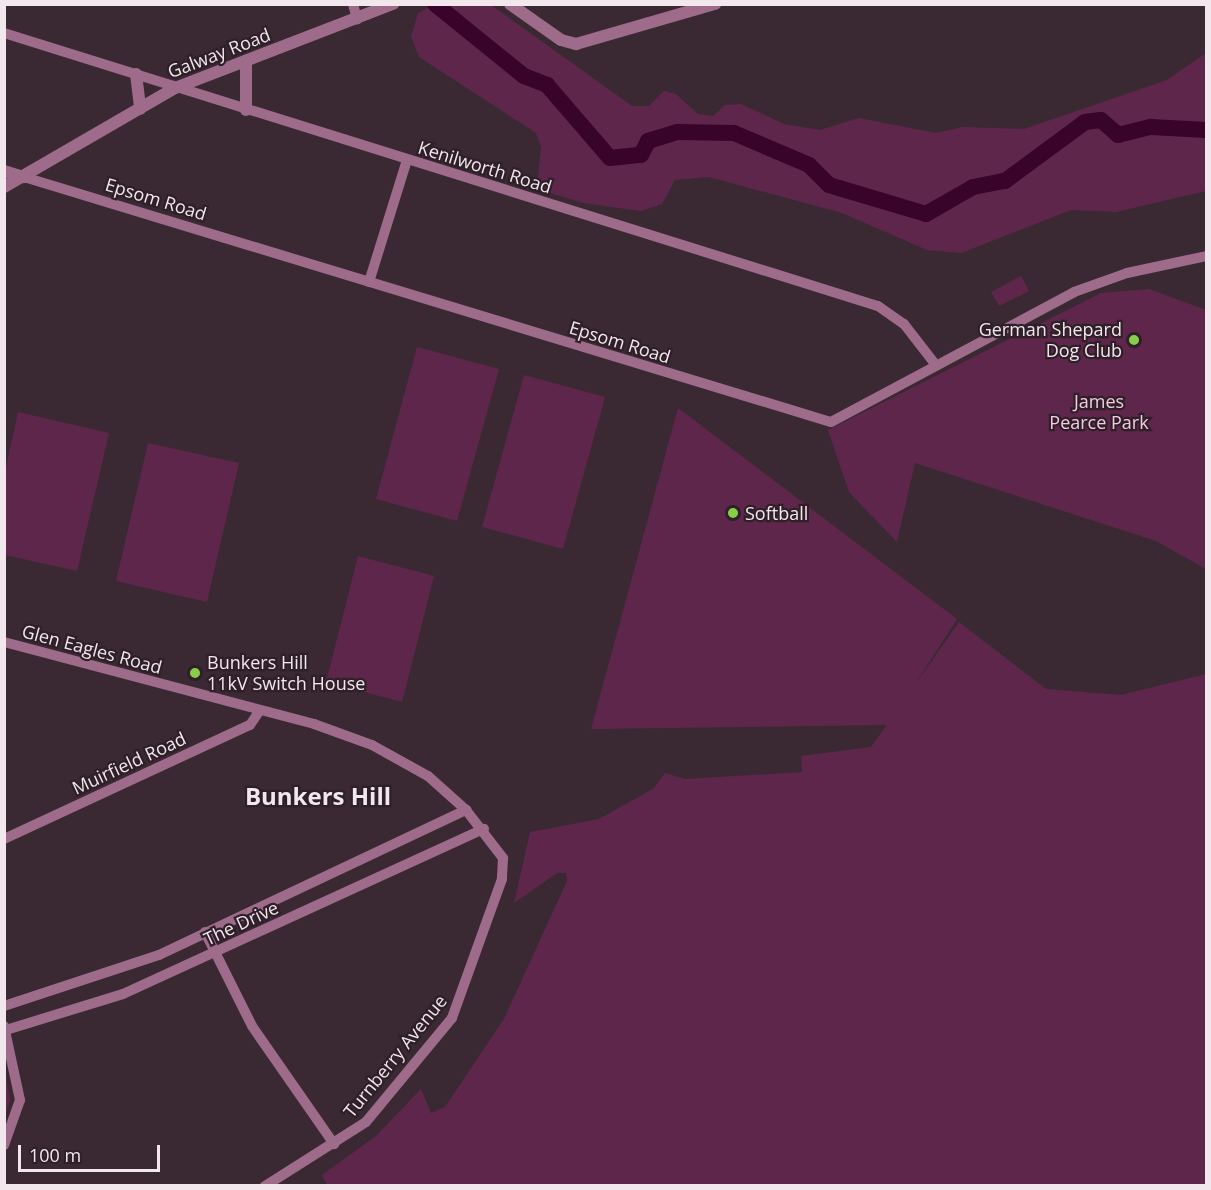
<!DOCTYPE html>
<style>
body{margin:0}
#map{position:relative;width:1211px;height:1190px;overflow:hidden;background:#3a2933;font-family:"Open Sans",sans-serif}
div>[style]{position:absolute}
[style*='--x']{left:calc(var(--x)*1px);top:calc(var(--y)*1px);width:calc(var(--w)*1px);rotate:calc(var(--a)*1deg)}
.green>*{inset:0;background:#5f264c}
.river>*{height:16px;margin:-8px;padding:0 8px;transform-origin:8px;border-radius:8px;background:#380429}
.minor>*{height:10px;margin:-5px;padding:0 5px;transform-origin:5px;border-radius:5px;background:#9f6b8b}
.tertiary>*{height:12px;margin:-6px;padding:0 6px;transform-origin:6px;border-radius:6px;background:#9f6b8b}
.dots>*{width:16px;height:16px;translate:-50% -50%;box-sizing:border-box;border:3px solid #2f1f29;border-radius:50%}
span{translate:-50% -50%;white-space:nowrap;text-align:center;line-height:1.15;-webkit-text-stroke:4.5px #2f1f29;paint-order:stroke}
.street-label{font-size:18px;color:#f2e7ed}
.poi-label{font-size:18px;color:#f2e7ed}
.right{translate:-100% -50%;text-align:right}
.left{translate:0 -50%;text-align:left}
.park-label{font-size:18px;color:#f4cae3}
.district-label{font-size:24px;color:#f2e7ed;font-weight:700}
.frame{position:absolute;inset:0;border:6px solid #f2e7ed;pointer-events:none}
.scale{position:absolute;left:18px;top:1145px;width:142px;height:27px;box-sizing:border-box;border:3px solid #f2e7ed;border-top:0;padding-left:8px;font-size:18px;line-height:21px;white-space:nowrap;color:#f2e7ed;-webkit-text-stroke:4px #2f1f29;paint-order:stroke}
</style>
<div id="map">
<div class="green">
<i style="clip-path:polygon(434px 5px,491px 5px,632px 106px,649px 106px,664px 91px,676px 94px,698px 114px,713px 116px,725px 105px,741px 104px,784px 124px,820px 130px,859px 118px,936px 133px,963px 127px,1024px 129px,1167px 80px,1206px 53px,1206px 191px,1116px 212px,1071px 210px,961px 253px,927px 250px,842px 213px,709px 177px,675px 180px,662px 204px,641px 211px,583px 203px,537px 189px,541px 147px,536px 133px,419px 57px,411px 37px,418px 13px)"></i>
<i style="clip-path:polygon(1021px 276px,1029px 291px,999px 306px,991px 292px)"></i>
<i style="clip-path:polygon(1149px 289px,1206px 310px,1206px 569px,1156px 541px,915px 463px,897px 542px,849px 492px,828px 430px,1101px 293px)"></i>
<i style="clip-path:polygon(417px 347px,499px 369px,457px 521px,376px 499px)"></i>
<i style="clip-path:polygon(524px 375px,605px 397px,563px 549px,482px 527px)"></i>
<i style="clip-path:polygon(678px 408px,957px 619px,914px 686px,959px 622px,1046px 689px,1121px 695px,1206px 674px,1206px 1185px,327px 1185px,322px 1175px,376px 1136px,421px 1089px,431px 1113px,445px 1107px,504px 1019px,567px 881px,566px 873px,557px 873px,514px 903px,530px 832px,599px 819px,653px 789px,665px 773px,685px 779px,802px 772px,801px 756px,871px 747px,887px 725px,591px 729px)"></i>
<i style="clip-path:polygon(18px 412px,109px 433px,77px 571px,5px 555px,5px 472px)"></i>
<i style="clip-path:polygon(148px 443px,239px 463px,207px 602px,116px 581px)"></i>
<i style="clip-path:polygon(358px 556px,434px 576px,402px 702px,326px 682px)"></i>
<i style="clip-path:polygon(4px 1061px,10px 1100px,5px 1116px,4px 1116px)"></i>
</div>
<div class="river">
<i style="--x:435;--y:4;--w:114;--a:39"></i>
<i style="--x:524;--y:76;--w:25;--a:21"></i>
<i style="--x:547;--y:85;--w:96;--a:49.2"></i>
<i style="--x:610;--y:158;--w:31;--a:-6"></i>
<i style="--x:641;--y:155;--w:16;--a:-63"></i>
<i style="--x:648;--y:141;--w:31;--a:-17"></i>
<i style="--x:678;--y:132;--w:56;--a:1"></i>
<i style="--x:734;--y:133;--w:82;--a:23.1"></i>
<i style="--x:809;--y:165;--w:28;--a:45"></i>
<i style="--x:829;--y:185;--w:101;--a:16.6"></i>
<i style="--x:926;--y:214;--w:54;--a:-29.9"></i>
<i style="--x:973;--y:187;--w:33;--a:-11"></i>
<i style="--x:1005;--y:181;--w:99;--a:-36.4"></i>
<i style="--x:1085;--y:122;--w:16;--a:-7"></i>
<i style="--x:1101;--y:120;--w:23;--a:41"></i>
<i style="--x:1118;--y:135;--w:34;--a:-14"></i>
<i style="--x:1151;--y:127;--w:55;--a:3.1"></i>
</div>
<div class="minor">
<i style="--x:353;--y:4;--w:16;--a:75"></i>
<i style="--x:4;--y:33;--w:916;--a:17.35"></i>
<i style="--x:878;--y:306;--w:32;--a:35"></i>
<i style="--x:904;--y:324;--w:51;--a:52.2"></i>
<i style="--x:24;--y:177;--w:843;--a:16.89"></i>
<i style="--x:831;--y:422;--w:276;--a:-28.1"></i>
<i style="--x:1074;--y:292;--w:56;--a:-19.7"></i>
<i style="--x:1127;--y:273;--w:81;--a:-12.1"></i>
<i style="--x:369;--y:282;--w:128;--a:-72.7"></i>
<i style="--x:4;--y:642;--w:321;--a:14.8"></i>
<i style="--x:314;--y:724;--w:62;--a:19.9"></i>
<i style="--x:372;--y:745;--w:64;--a:29"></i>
<i style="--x:428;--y:776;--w:51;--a:41.8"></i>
<i style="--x:466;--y:810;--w:61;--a:52.4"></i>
<i style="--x:503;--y:858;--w:21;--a:93"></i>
<i style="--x:502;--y:879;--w:148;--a:109.8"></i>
<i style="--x:452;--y:1018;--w:135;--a:129.6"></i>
<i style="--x:366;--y:1122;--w:120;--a:147.6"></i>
<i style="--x:4;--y:839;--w:271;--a:-24.9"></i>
<i style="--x:250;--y:725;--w:18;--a:-56"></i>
<i style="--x:205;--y:932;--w:105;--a:63.4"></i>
<i style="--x:252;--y:1026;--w:144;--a:55.2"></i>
<i style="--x:4;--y:1006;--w:163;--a:-18.2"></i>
<i style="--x:159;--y:955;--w:340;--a:-25.3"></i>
<i style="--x:4;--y:1026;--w:76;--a:77.8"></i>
<i style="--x:20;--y:1100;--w:48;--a:109.6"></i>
<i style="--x:6;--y:1030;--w:122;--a:-17.1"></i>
<i style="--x:123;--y:994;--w:397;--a:-24.6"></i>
</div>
<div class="tertiary">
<i style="--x:510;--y:4;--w:62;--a:35.2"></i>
<i style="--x:561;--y:40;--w:16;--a:15"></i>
<i style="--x:576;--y:44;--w:145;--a:-16.1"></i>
<i style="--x:136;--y:74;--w:35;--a:83"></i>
<i style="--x:246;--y:110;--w:49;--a:-90"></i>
<i style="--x:4;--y:171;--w:21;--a:17"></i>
<i style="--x:4;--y:187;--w:198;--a:-30.1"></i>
<i style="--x:175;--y:88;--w:234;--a:-21.1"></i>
</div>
<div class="dots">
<i style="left:1134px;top:340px;background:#89ce48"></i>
<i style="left:733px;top:513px;background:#89ce48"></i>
<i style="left:195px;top:673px;background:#89ce48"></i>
</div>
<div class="street-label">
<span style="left:219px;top:53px;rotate:-21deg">Galway Road</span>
<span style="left:485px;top:167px;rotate:17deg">Kenilworth Road</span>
<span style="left:156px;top:199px;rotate:17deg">Epsom Road</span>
<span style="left:620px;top:342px;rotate:17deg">Epsom Road</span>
<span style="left:92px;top:649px;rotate:15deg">Glen Eagles Road</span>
<span style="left:129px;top:763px;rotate:-25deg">Muirfield Road</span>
<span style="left:241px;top:923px;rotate:-25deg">The Drive</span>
<span style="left:395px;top:1056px;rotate:-51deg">Turnberry Avenue</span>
</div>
<div class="poi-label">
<span class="right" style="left:1122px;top:340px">German Shepard<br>Dog Club</span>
<span class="left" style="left:745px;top:513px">Softball</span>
<span class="left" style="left:207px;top:673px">Bunkers Hill<br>11kV Switch House</span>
</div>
<div class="park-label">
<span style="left:1099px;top:412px">James<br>Pearce Park</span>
</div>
<div class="district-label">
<span style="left:318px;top:796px">Bunkers Hill</span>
</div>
<div class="frame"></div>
<div class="scale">100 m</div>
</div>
